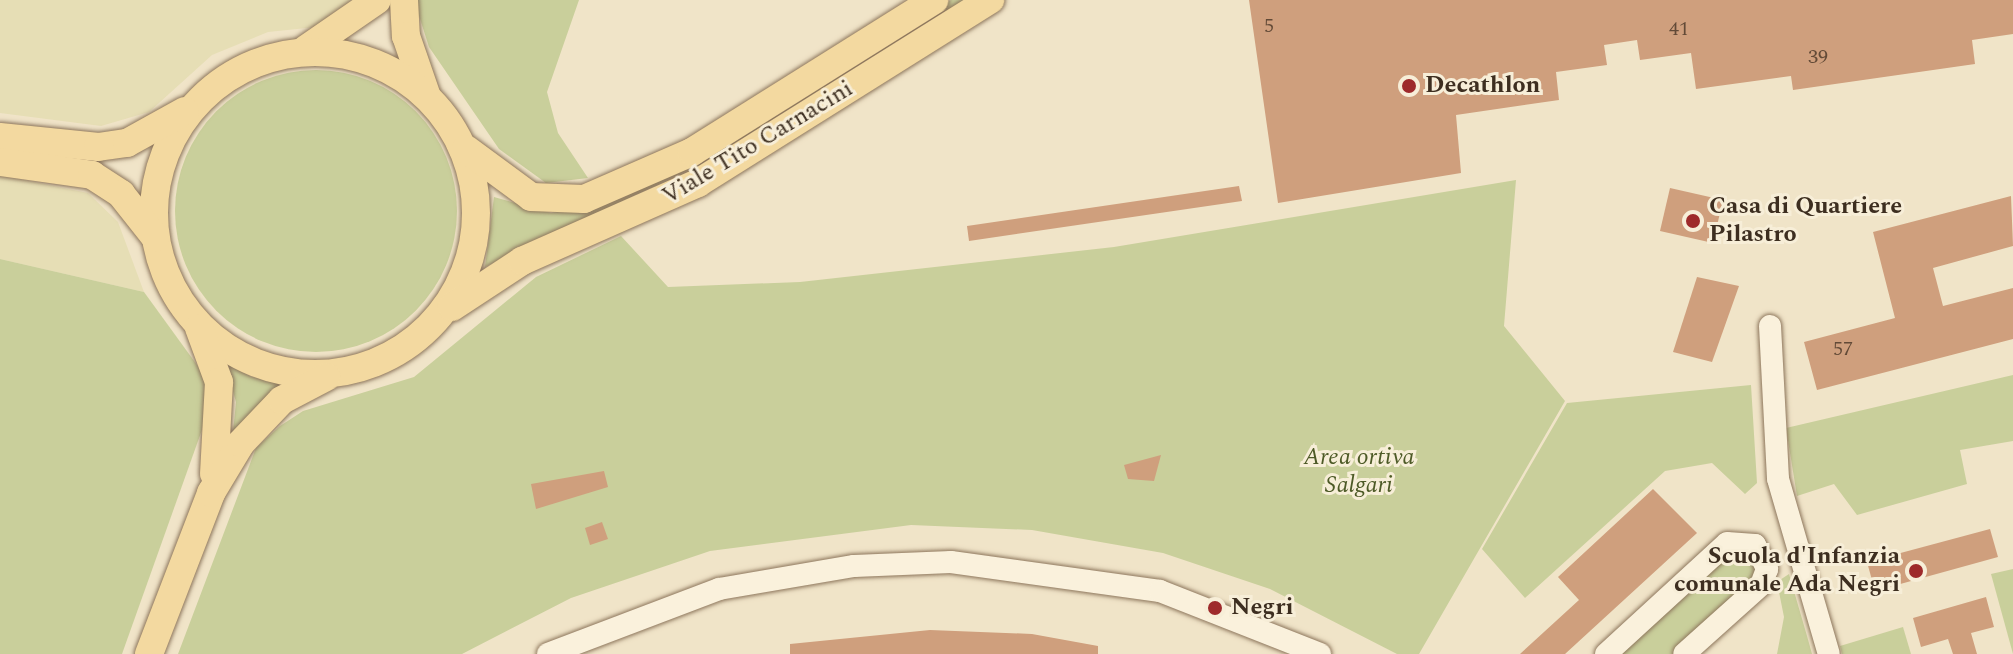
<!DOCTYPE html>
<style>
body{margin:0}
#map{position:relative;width:2013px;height:654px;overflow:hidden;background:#f0e4c8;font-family:Spectral,serif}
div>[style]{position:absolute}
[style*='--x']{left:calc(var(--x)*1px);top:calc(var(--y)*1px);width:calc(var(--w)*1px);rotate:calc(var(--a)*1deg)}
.farmland>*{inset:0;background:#e6deb5}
.green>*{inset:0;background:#c9cf9b}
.round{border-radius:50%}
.building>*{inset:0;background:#cf9f7d}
.roads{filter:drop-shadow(0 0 2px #8d765c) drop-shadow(0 0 2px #8d765c)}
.minor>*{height:22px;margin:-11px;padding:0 11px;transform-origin:11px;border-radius:11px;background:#faf1dc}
.major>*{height:28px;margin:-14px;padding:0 14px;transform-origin:14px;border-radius:14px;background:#f3d9a0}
.major>.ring{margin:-14px;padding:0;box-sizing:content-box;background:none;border:28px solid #f3d9a0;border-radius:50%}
.dots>*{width:22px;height:22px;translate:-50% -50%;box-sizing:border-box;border:4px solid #f7eed8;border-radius:50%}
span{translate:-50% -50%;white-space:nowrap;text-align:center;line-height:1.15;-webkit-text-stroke:6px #f7eed8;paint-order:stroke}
.number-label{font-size:20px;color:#624a37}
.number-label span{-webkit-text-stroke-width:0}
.poi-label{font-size:24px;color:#3d2e20;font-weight:700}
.left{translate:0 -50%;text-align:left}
.right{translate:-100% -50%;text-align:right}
.street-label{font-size:24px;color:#3d2e20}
.park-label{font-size:24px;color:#4d5a26;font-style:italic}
</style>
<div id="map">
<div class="farmland">
<i style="clip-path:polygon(0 0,356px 0,326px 26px,268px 32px,212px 55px,149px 112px,101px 126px,0 113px)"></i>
<i style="clip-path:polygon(0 175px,88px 193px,118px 222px,144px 292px,0 259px)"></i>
</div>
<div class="green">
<i style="clip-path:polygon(414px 0,579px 0,547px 92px,558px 133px,588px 178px,546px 183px,499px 149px,429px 47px)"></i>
<i style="clip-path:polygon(951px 0,967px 0,725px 152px,485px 267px,494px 197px,551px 213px,608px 202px,720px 145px)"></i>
<i class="round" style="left:175px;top:70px;width:282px;height:282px"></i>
<i style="clip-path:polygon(1516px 180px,1504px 326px,1565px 401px,1419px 654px,1397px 654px,1270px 589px,1163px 553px,1032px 530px,911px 525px,710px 551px,571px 598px,462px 654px,178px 654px,256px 448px,280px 426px,303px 411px,414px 377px,536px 277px,621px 236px,668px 287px,800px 282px,1114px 247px)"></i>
<i style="clip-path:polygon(0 259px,144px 292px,205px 376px,208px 413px,122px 654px,0 654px)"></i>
<i style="clip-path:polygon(225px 363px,252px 377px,286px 382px,233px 432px,236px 402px)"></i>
<i style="clip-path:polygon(2013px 375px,2013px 441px,1960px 450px,1967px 484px,1857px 515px,1834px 484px,1797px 496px,1786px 428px)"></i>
<i style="clip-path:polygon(1751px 385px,1757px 483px,1745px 494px,1712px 463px,1665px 471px,1525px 598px,1482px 549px,1567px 403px)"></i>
<i style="clip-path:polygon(1730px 549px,1757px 557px,1755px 583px,1676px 654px,1614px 654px)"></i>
<i style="clip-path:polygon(2013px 569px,2013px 654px,1991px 574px)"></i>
<i style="clip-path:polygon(1789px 574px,1807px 636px,1812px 654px,1777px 654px,1784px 617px,1777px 582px)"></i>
<i style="clip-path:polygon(1903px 627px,1911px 654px,1842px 654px,1840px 646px)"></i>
</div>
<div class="building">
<i style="clip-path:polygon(1249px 0,2013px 0,2013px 34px,1972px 40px,1975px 64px,1793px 90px,1791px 76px,1696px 89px,1691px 53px,1640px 60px,1637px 40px,1604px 45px,1607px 65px,1556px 72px,1559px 100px,1456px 115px,1461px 173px,1278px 203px)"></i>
<i style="clip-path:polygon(1239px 186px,1242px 201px,969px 241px,967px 226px)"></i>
<i style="clip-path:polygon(1670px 188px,1723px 200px,1713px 243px,1660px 231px)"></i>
<i style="clip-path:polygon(2011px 196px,2013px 246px,1933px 268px,1943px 306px,2013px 288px,2013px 339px,1817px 390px,1804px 342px,1895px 318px,1873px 232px)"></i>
<i style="clip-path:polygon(1697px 277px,1739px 286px,1712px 362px,1673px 352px)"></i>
<i style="clip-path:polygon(1161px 455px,1154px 481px,1128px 479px,1124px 465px)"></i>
<i style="clip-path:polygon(604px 471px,608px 487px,536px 509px,531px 484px)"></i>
<i style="clip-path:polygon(1653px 489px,1697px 533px,1565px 654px,1520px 654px,1579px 600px,1558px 577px)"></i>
<i style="clip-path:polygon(602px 522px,608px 539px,590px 545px,585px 528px)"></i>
<i style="clip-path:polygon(1990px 529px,1998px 557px,1875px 591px,1867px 562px)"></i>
<i style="clip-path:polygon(1986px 597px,1994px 627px,1971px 633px,1977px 654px,1953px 654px,1948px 639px,1921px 647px,1913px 618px)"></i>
<i style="clip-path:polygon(930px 630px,1032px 634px,1098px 646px,1098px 654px,790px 654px,790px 644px)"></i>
</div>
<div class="roads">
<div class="minor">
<i style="--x:1770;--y:326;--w:153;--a:87"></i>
<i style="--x:1778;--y:479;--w:182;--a:73.8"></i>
<i style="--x:548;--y:654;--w:183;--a:-20.8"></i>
<i style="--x:719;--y:589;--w:137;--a:-9.7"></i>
<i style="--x:854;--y:566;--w:97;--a:-2.4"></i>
<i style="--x:951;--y:562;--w:211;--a:7.9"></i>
<i style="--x:1160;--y:591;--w:172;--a:21.5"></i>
<i style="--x:1606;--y:654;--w:164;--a:-42.5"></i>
<i style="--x:1727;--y:543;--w:28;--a:4"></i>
<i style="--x:1755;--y:545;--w:27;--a:63"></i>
<i style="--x:1767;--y:569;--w:17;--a:111"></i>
<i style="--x:1761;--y:585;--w:103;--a:138.1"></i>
</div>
<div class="major">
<i style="--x:404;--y:0;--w:36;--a:87"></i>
<i style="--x:406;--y:36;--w:61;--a:71"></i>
<i style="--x:306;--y:49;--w:86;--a:-34.6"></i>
<i class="ring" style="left:154px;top:52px;width:294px;height:294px"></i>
<i style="--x:0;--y:137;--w:99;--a:5.8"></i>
<i style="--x:98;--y:147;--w:29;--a:-8"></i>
<i style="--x:127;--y:143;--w:66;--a:-28.9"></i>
<i style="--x:466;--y:149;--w:81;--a:36.4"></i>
<i style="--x:531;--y:197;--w:53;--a:2.2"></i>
<i style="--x:584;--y:199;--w:118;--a:-23.5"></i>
<i style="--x:692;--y:152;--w:286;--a:-32.1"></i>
<i style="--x:0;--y:162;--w:93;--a:8"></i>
<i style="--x:92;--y:175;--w:35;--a:33"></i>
<i style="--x:121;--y:194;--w:55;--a:51.7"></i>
<i style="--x:452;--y:307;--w:84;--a:-33.3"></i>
<i style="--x:522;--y:261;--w:193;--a:-23.9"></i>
<i style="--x:698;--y:183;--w:345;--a:-32.1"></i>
<i style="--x:199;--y:328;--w:58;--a:69.7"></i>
<i style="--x:219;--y:382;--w:92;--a:93.1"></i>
<i style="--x:149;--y:654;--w:173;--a:-68.9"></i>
<i style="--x:211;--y:493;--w:58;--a:-59"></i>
<i style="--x:241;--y:443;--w:59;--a:-46.4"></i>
<i style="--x:282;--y:400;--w:50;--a:-27.6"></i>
</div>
</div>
<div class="dots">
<i style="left:1409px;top:86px;background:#9e2a2b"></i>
<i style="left:1693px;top:221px;background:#9e2a2b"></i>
<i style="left:1916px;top:571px;background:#9e2a2b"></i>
<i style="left:1215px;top:608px;background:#9e2a2b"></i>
</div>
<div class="number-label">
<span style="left:1269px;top:26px">5</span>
<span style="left:1679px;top:29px">41</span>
<span style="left:1818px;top:57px">39</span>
<span style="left:1843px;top:349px">57</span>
</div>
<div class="poi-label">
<span class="left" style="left:1425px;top:86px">Decathlon</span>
<span class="left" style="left:1709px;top:221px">Casa di Quartiere<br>Pilastro</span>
<span class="right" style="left:1900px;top:571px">Scuola d'Infanzia<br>comunale Ada Negri</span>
<span class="left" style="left:1231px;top:608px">Negri</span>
</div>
<div class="street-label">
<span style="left:758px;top:143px;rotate:-31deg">Viale Tito Carnacini</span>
</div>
<div class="park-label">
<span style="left:1359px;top:472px">Area ortiva<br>Salgari</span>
</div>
</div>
